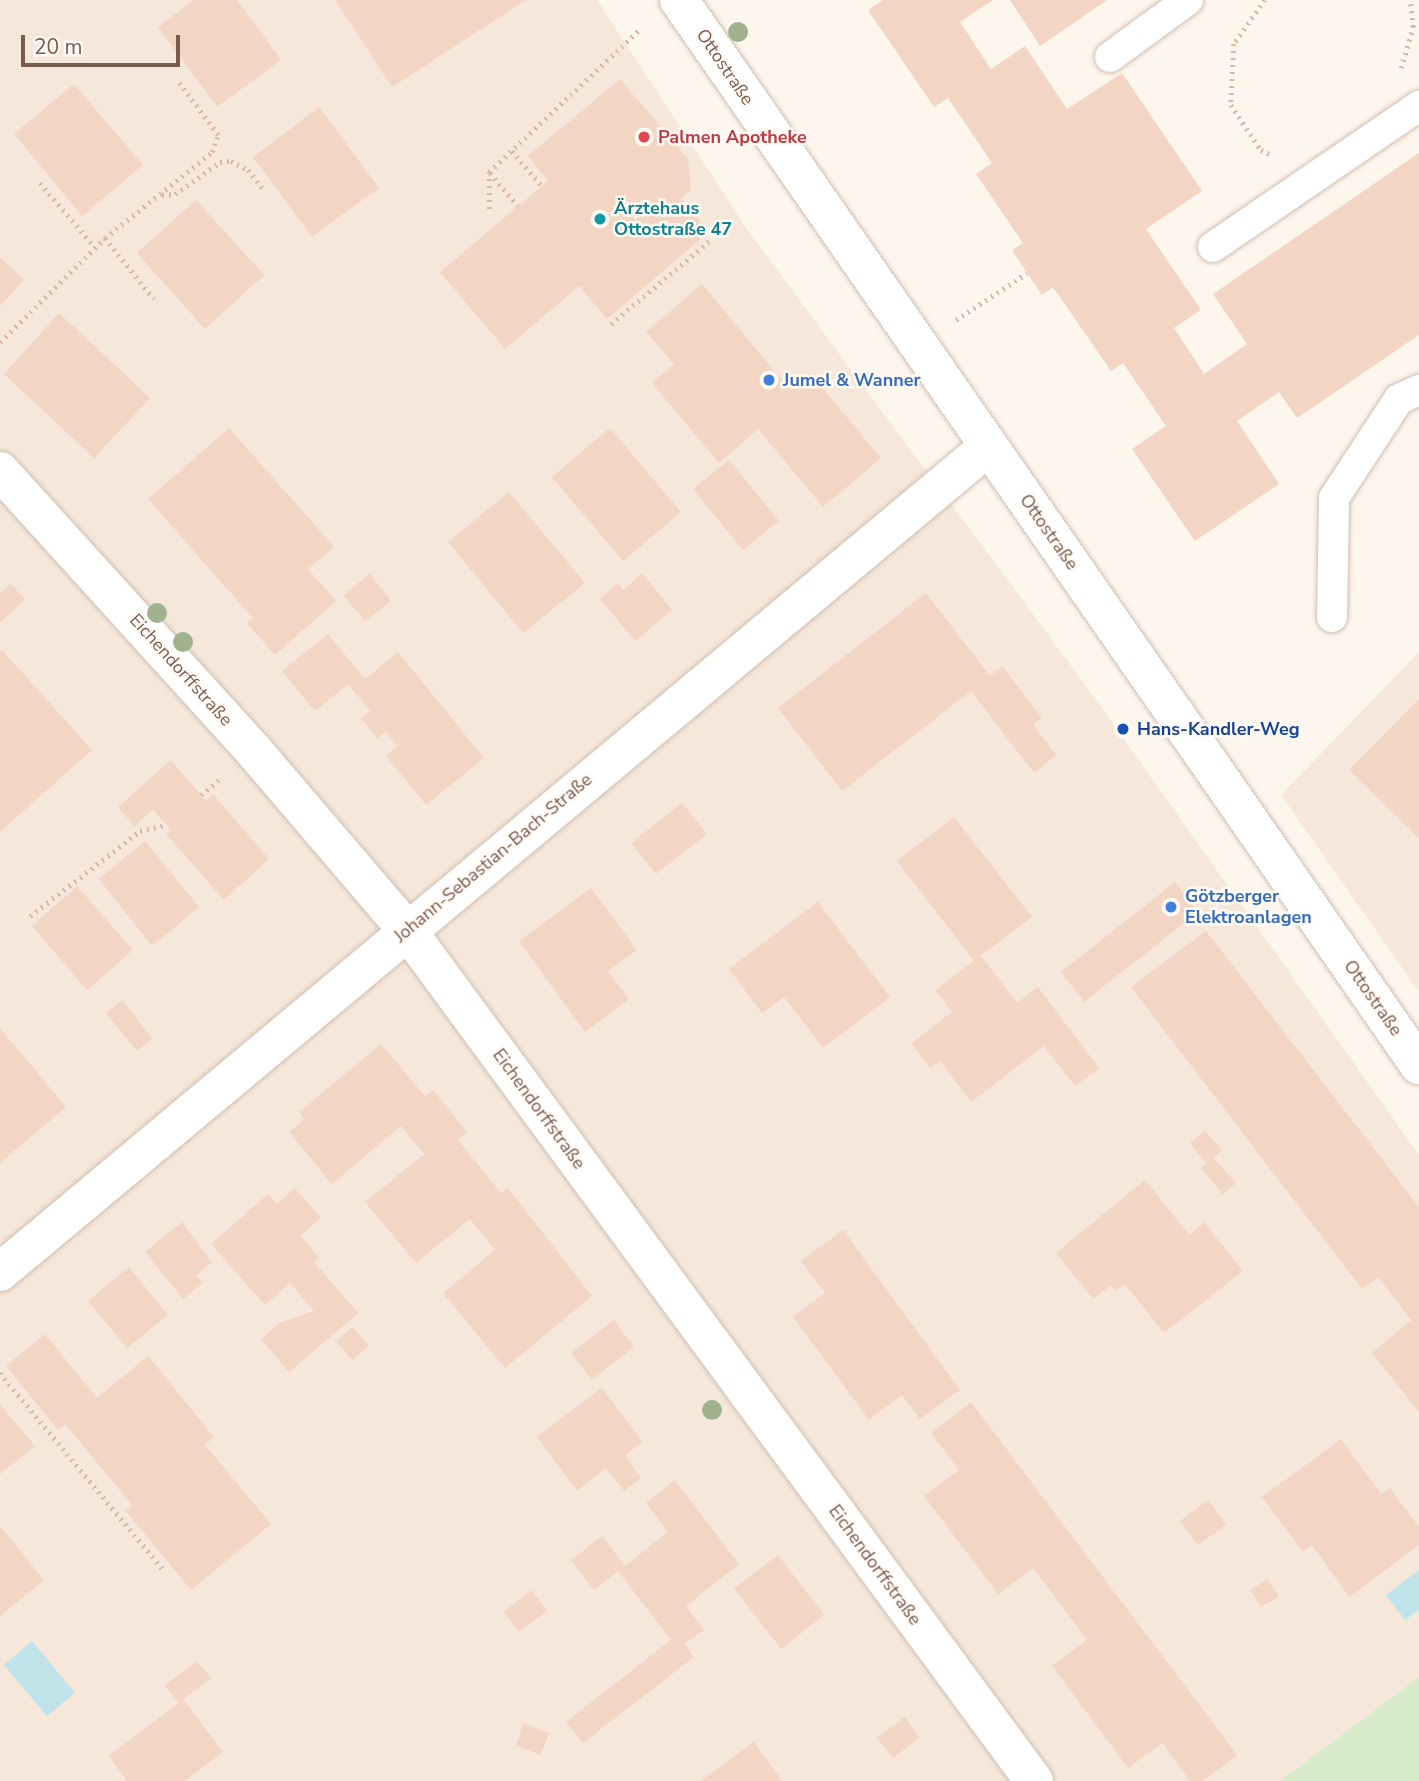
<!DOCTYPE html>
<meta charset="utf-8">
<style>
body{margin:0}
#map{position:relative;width:1419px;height:1781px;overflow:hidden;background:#fdf6ec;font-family:"Nunito Sans",sans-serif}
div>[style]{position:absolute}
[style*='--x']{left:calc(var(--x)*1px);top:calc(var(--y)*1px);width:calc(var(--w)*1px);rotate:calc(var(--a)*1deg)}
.residential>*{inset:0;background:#f5e8da}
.green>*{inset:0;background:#d8ecc9}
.water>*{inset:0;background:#bfe3e8}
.building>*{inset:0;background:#f3d5c3}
.path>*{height:4.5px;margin-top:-2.25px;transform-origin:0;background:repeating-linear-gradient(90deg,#d9b8a5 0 2px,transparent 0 7px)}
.roads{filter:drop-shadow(0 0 2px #d1beb0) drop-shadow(0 0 2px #d1beb0)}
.service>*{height:30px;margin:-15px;padding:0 15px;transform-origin:15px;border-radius:15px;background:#fff}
.minor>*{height:38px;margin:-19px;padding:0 19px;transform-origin:19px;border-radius:19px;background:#fff}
.tertiary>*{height:38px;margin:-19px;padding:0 19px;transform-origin:19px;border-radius:19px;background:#fff}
.trees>*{width:20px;height:20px;margin:-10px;border-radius:50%;background:#a0b28e}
.dots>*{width:19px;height:19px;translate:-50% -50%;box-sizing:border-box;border:4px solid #fffaf3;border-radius:50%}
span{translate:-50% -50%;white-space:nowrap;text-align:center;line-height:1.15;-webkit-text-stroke:5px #fffaf3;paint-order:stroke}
.street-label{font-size:18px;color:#7a5c4d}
.health-label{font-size:18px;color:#be3a42;font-weight:700}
.left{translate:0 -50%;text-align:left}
.culture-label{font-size:18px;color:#0d838f;font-weight:700}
.shop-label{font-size:18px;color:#366cbe;font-weight:700}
.transit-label{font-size:18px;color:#164399;font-weight:700}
.scale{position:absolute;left:21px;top:35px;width:159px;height:32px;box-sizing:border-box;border:4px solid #7a5c4d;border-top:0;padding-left:9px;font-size:21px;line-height:24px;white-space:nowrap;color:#7a5c4d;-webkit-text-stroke:5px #fffaf3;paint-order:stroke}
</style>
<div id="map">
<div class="residential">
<i style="clip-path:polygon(0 0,597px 0,751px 235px,1084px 683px,1419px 1155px,1419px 1781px,0 1781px)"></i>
<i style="clip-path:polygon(1419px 652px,1419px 992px,1281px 795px)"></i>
</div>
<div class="green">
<i style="clip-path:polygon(1419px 1677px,1419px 1781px,1280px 1781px)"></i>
</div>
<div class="water">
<i style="clip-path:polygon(1419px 1570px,1419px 1610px,1405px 1620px,1386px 1595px)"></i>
<i style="clip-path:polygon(32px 1641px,75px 1693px,47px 1716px,4px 1665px)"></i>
</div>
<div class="building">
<i style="clip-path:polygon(194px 0,237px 0,281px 60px,217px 107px,158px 27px)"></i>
<i style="clip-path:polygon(335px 0,526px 0,392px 87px)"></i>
<i style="clip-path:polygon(883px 0,993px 0,960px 22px,991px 69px,1025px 46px,1067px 109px,1122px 73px,1202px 191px,1146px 229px,1201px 310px,1174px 328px,1204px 374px,1247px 344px,1213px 294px,1419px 153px,1419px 335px,1297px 418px,1279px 392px,1237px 421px,1279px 484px,1195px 541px,1132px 449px,1166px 426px,1123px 363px,1111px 371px,1053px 287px,1042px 295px,1012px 250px,1023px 243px,976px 174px,992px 163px,948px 98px,934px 107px,868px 10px)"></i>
<i style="clip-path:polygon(1010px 0,1107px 0,1040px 46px)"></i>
<i style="clip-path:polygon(620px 79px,688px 159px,691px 190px,681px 198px,709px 232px,607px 319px,579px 286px,505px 349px,440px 272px,548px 181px,528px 156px)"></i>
<i style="clip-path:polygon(74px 84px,143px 165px,82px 216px,14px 134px)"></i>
<i style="clip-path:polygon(319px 107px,379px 188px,312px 237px,253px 157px)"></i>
<i style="clip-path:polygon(196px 200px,264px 275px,205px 329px,137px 253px)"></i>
<i style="clip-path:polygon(0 257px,24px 280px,0 306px)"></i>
<i style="clip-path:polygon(702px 284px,790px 390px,810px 373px,881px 458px,823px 507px,758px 429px,719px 463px,652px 383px,674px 364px,646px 332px)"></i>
<i style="clip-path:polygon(59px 313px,150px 398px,94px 458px,4px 374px)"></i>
<i style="clip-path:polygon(229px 428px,334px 547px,308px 569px,336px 601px,275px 655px,247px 623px,253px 618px,148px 499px)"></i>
<i style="clip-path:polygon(610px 428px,681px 512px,623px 561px,552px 477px)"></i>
<i style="clip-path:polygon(729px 460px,779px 521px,743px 550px,693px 489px)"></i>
<i style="clip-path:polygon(509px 492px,585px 583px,523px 633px,448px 542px)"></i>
<i style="clip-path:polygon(642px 573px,672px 610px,635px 641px,600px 599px,618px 583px,623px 590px)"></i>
<i style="clip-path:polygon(370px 574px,391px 601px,365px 621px,343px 595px)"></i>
<i style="clip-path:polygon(11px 584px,25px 599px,0 623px,0 593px)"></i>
<i style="clip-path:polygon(926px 593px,990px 676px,1002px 666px,1042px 718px,1033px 724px,1056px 755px,1034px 773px,971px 691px,842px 791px,778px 708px)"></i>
<i style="clip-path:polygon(328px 634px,365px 679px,398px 652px,484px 758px,426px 805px,386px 756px,397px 746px,386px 731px,377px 738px,361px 718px,370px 711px,348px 684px,315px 711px,282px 671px)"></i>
<i style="clip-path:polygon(2px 650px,92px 750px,0 832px,0 651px)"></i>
<i style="clip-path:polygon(1419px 699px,1419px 838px,1349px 770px)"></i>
<i style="clip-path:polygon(171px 760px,206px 801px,213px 794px,269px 859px,224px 900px,166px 834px,171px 830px,153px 809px,134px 826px,118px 807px)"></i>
<i style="clip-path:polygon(682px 803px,707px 834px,656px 874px,631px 843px)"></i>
<i style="clip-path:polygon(954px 817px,1032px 917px,981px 956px,1017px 1003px,1038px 987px,1099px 1068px,1075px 1086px,1044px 1046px,971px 1102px,940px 1061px,930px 1068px,911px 1043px,952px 1012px,936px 990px,974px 961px,897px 861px)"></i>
<i style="clip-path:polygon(145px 841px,199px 907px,152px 946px,99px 879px)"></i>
<i style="clip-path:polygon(1175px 882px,1198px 912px,1084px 1002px,1061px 972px)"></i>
<i style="clip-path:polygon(77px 886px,133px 950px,87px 990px,32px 926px)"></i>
<i style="clip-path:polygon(591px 888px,637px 950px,608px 971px,629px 999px,585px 1032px,519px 941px)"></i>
<i style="clip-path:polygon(818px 902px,890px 997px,823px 1048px,784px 997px,762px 1013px,729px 969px)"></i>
<i style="clip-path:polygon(1206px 931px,1419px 1207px,1419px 1412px,1372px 1353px,1411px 1320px,1378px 1277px,1362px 1289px,1131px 987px)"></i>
<i style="clip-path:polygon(122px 1000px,152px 1038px,137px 1051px,106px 1013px)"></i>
<i style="clip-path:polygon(0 1028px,66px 1107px,0 1163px)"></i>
<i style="clip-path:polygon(381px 1044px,425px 1096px,433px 1090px,467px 1132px,458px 1140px,501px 1193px,508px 1188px,592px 1296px,505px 1368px,443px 1293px,495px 1250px,470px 1219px,416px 1263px,365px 1202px,424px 1154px,401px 1126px,332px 1184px,289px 1132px,304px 1120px,299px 1112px)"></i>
<i style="clip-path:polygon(1205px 1131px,1222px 1150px,1213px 1158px,1236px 1183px,1223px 1194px,1201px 1168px,1206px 1163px,1190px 1143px)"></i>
<i style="clip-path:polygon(1145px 1180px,1189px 1235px,1204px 1222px,1243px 1271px,1164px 1333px,1125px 1284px,1116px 1291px,1111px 1285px,1093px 1299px,1056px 1253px)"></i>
<i style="clip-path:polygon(295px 1188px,321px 1218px,301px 1235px,319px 1258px,314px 1262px,358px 1313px,289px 1372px,261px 1339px,279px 1323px,314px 1311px,290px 1283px,265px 1305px,211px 1244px,268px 1194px,277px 1204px)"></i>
<i style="clip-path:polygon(182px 1222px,212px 1262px,196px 1275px,203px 1283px,183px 1299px,145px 1252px)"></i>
<i style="clip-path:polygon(843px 1230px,960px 1390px,920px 1419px,902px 1395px,869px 1420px,793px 1317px,825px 1293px,801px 1261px)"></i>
<i style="clip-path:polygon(129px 1267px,168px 1315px,127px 1348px,88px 1301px)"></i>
<i style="clip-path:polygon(614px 1320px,634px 1347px,592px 1380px,571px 1353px)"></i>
<i style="clip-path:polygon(353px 1327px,369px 1346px,352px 1360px,336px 1341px)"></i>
<i style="clip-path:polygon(45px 1334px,97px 1398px,148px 1356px,214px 1437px,205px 1445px,271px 1524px,191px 1590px,126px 1511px,132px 1505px,65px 1424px,58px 1430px,6px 1366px)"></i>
<i style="clip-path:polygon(602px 1388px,643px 1442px,625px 1455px,641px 1478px,624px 1491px,606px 1468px,577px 1491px,537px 1437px)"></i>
<i style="clip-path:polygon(971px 1402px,1237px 1755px,1203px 1781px,1190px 1781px,1162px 1743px,1128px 1768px,1052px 1666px,1087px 1640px,1062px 1606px,1033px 1568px,998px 1594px,924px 1496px,959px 1470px,931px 1433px)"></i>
<i style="clip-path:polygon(0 1404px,35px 1446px,0 1474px)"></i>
<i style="clip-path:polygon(1341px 1439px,1381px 1494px,1390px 1488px,1419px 1527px,1419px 1545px,1349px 1597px,1312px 1545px,1303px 1552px,1262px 1497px)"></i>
<i style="clip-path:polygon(675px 1480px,739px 1564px,686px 1606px,704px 1630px,685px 1644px,694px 1657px,583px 1743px,566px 1722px,671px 1640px,618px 1571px,594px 1590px,571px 1560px,602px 1536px,625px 1566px,668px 1532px,646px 1503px)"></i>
<i style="clip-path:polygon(1208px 1500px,1226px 1525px,1198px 1545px,1180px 1521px)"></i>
<i style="clip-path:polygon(0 1526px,44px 1580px,0 1616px)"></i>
<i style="clip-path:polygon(778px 1555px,824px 1615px,781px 1649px,734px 1588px)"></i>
<i style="clip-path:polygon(1267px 1579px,1279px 1596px,1261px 1607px,1250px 1590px)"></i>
<i style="clip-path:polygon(531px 1590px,547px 1611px,519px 1632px,504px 1612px)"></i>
<i style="clip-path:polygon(197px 1661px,211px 1678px,183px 1699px,223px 1752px,185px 1781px,127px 1781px,109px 1756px,179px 1703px,165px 1685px)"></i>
<i style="clip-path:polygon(905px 1717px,919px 1738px,893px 1758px,877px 1738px)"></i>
<i style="clip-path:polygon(523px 1723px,549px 1733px,541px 1755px,516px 1746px)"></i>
<i style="clip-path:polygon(754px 1742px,782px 1781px,700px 1781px)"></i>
</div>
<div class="path">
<i style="--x:1265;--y:0;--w:54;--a:125.2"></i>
<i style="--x:1234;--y:44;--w:61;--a:92.8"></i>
<i style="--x:1231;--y:105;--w:54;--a:56.3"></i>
<i style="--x:1261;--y:150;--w:12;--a:24"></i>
<i style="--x:1401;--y:68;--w:43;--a:-73.7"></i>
<i style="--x:1413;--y:27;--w:27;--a:-96"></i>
<i style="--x:512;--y:151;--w:46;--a:49.4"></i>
<i style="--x:490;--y:173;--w:43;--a:49.7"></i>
<i style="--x:40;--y:183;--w:84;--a:49.3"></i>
<i style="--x:162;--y:195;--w:13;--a:-4"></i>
<i style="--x:175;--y:194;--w:55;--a:-35.4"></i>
<i style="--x:220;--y:162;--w:11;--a:-5"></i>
<i style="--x:231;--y:161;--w:19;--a:28"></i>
<i style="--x:248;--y:170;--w:26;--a:51"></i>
<i style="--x:489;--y:209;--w:37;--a:-90"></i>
<i style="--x:489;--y:172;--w:208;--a:-43.4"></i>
<i style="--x:105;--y:238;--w:78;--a:51.2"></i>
<i style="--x:956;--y:320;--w:85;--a:-33.5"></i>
<i style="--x:611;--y:324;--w:133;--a:-40.1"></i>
<i style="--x:0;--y:342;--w:148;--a:-44.7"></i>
<i style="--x:105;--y:238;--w:137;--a:-38.8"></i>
<i style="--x:212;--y:152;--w:18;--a:-71"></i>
<i style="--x:218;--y:135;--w:65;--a:-126.9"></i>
<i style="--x:201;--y:795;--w:23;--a:-40"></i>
<i style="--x:30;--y:916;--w:139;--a:-37.7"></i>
<i style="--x:140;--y:831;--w:27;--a:-13"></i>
<i style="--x:0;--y:1373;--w:259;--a:50.3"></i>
</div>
<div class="roads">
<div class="service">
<i style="--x:1110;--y:57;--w:97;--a:-36.2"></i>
<i style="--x:1213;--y:247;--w:250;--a:-34.4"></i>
<i style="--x:1332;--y:617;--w:119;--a:-89"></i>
<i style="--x:1334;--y:498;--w:118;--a:-56.7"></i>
<i style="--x:1399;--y:399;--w:22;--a:-24"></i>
</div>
<div class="minor">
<i style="--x:0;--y:471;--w:378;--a:47.8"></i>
<i style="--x:254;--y:751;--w:235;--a:49.5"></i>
<i style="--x:407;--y:930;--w:1057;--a:53.62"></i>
<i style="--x:0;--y:1272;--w:1287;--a:-39.86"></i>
</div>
<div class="tertiary">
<i style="--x:679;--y:0;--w:1297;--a:55.21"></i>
</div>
</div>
<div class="trees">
<i style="left:738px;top:32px"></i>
<i style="left:157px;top:613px"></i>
<i style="left:183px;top:642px"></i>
<i style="left:712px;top:1410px"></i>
</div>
<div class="dots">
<i style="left:644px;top:137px;background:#e0444e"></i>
<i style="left:600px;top:219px;background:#0f9aa8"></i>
<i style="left:769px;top:380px;background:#3f7fe0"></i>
<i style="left:1123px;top:729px;background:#1a4fb4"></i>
<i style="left:1171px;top:907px;background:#3f7fe0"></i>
</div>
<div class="street-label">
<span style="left:725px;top:67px;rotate:56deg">Ottostraße</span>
<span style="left:1049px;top:532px;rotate:55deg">Ottostraße</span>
<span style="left:181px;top:670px;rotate:48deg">Eichendorffstraße</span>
<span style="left:493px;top:858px;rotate:-40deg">Johann-Sebastian-Bach-Straße</span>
<span style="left:1373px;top:998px;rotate:55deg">Ottostraße</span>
<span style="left:539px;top:1109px;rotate:54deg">Eichendorffstraße</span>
<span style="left:875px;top:1565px;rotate:54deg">Eichendorffstraße</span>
</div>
<div class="health-label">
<span class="left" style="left:658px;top:137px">Palmen Apotheke</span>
</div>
<div class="culture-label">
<span class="left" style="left:614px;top:219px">Ärztehaus<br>Ottostraße 47</span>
</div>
<div class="shop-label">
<span class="left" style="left:783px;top:380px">Jumel &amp; Wanner</span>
<span class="left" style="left:1185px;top:907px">Götzberger<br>Elektroanlagen</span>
</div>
<div class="transit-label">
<span class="left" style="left:1137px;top:729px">Hans-Kandler-Weg</span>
</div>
<div class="scale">20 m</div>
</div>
